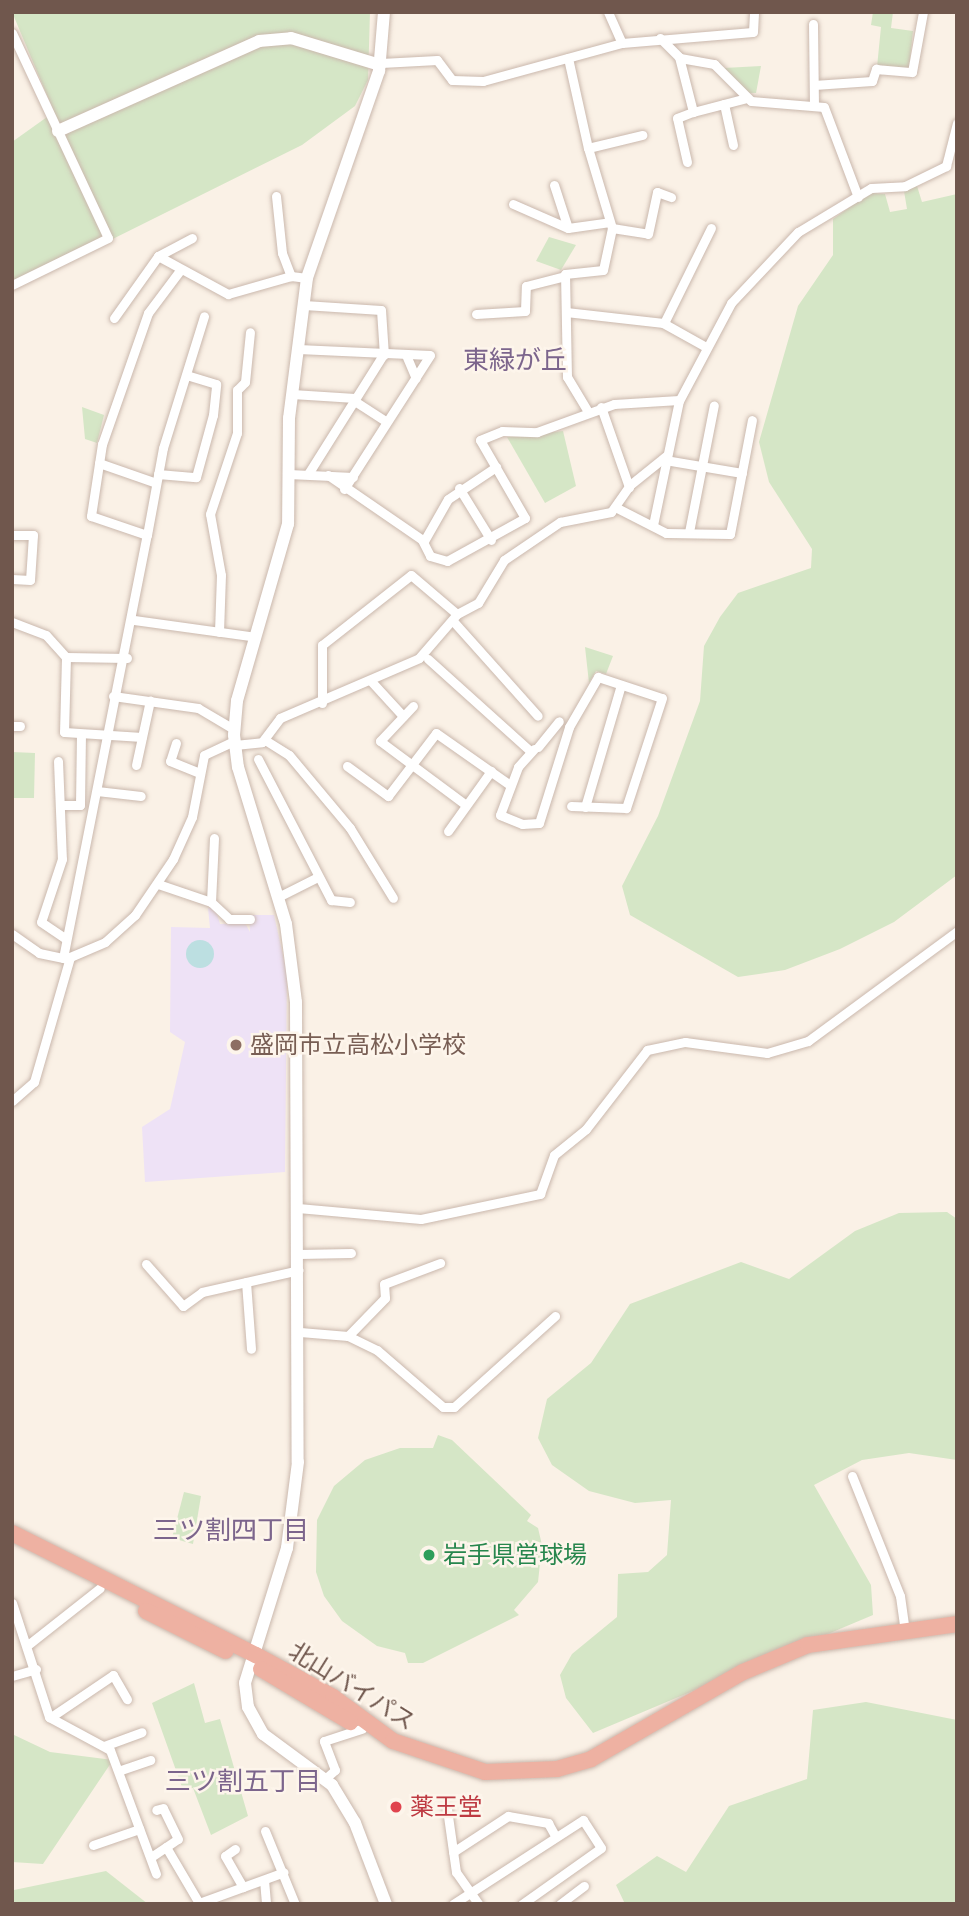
<!DOCTYPE html>
<meta charset="utf-8">
<style>
body{margin:0}
#map{position:relative;width:969px;height:1916px;overflow:hidden;background:#faf1e6;font-family:"PT Sans Narrow","Noto Sans JP",sans-serif}
div>[style]{position:absolute}
[style*='--x']{left:calc(var(--x)*1px);top:calc(var(--y)*1px);width:calc(var(--w)*1px);rotate:calc(var(--a)*1deg)}
.education>*{inset:0;background:#eee2f6}
.green>*{inset:0;background:#d5e6c6}
.water>*{inset:0;background:#bcdfe1}
.round{border-radius:50%}
.roads{filter:drop-shadow(0 0 2px #cab8ad) drop-shadow(0 0 2px #cab8ad)}
.street>*{height:9px;margin:-4.5px;padding:0 4.5px;transform-origin:4.5px;border-radius:4.5px;background:#fff}
.secondary>*{height:12px;margin:-6px;padding:0 6px;transform-origin:6px;border-radius:6px;background:#fff}
.highway>*{height:16px;margin:-8px;padding:0 8px;transform-origin:8px;border-radius:8px;background:#eeb1a2}
.dots>*{width:19px;height:19px;translate:-50% -50%;box-sizing:border-box;border:4px solid #fdf5eb;border-radius:50%}
span{translate:-50% -50%;white-space:nowrap;text-align:center;line-height:1.15;-webkit-text-stroke:5px #fdf5eb;paint-order:stroke}
.education-label{font-size:24px;color:#785e54}
.left{translate:0 -50%;text-align:left}
.leisure-label{font-size:24px;color:#27864d}
.street-label{font-size:24px;color:#70574d}
.health-label{font-size:24px;color:#be3a42}
.neighbourhood-label{font-size:26px;color:#7c658c}
.frame{position:absolute;inset:0;border:14px solid #70574d;pointer-events:none}
</style>
<div id="map">
<div class="education">
<i style="clip-path:polygon(215px 907px,220px 924px,245px 923px,250px 932px,249px 915px,274px 915px,287px 973px,285px 1172px,145px 1182px,142px 1127px,170px 1109px,185px 1042px,170px 1032px,171px 927px,210px 928px,208px 908px)"></i>
</div>
<div class="green">
<i style="clip-path:polygon(12px 12px,370px 12px,368px 80px,355px 106px,302px 145px,12px 289px,12px 142px,54px 112px)"></i>
<i style="clip-path:polygon(873px 12px,893px 12px,891px 28px,913px 31px,909px 68px,877px 67px,881px 27px,871px 25px)"></i>
<i style="clip-path:polygon(761px 66px,756px 93px,747px 93px,724px 68px)"></i>
<i style="clip-path:polygon(917px 186px,922px 202px,957px 194px,957px 875px,894px 922px,840px 949px,785px 970px,738px 977px,630px 915px,622px 886px,658px 816px,700px 701px,704px 646px,720px 617px,738px 593px,811px 568px,812px 549px,769px 482px,759px 442px,798px 306px,833px 255px,833px 219px,870px 193px,885px 194px,890px 212px,907px 209px,904px 191px)"></i>
<i style="clip-path:polygon(549px 237px,576px 245px,561px 270px,536px 261px)"></i>
<i style="clip-path:polygon(82px 407px,104px 415px,97px 443px,85px 439px)"></i>
<i style="clip-path:polygon(563px 431px,576px 486px,545px 503px,507px 437px)"></i>
<i style="clip-path:polygon(585px 647px,613px 656px,606px 674px,596px 671px,589px 683px)"></i>
<i style="clip-path:polygon(12px 752px,35px 753px,34px 798px,12px 798px)"></i>
<i style="clip-path:polygon(947px 1212px,957px 1219px,957px 1460px,909px 1453px,862px 1460px,814px 1485px,871px 1585px,873px 1615px,593px 1733px,566px 1698px,560px 1675px,572px 1654px,617px 1617px,618px 1574px,648px 1572px,667px 1555px,671px 1500px,635px 1503px,589px 1491px,552px 1465px,538px 1438px,547px 1399px,591px 1363px,630px 1304px,741px 1262px,789px 1279px,855px 1231px,899px 1213px)"></i>
<i style="clip-path:polygon(438px 1435px,452px 1440px,531px 1515px,527px 1521px,538px 1528px,542px 1545px,538px 1582px,514px 1610px,519px 1615px,423px 1663px,408px 1663px,405px 1653px,377px 1646px,342px 1621px,324px 1596px,316px 1572px,317px 1520px,334px 1486px,365px 1460px,400px 1448px,433px 1448px)"></i>
<i style="clip-path:polygon(184px 1492px,201px 1496px,193px 1544px,172px 1538px)"></i>
<i style="clip-path:polygon(194px 1683px,205px 1723px,220px 1719px,248px 1816px,211px 1835px,193px 1788px,183px 1790px,152px 1703px)"></i>
<i style="clip-path:polygon(866px 1702px,957px 1720px,957px 1904px,625px 1904px,616px 1885px,657px 1856px,686px 1872px,729px 1806px,807px 1779px,813px 1710px)"></i>
<i style="clip-path:polygon(12px 1734px,50px 1752px,113px 1760px,43px 1864px,12px 1862px)"></i>
<i style="clip-path:polygon(106px 1871px,148px 1904px,12px 1904px,14px 1890px)"></i>
</div>
<div class="water">
<i class="round" style="left:186px;top:940px;width:28px;height:28px"></i>
</div>
<div class="roads">
<div class="street">
<i style="--x:608;--y:12;--w:34;--a:66"></i>
<i style="--x:813;--y:24;--w:80;--a:89.3"></i>
<i style="--x:12;--y:33;--w:226;--a:64.9"></i>
<i style="--x:108;--y:238;--w:107;--a:153.9"></i>
<i style="--x:660;--y:38;--w:28;--a:45"></i>
<i style="--x:680;--y:58;--w:35;--a:10"></i>
<i style="--x:714;--y:64;--w:52;--a:45"></i>
<i style="--x:751;--y:101;--w:73;--a:4.7"></i>
<i style="--x:824;--y:107;--w:96;--a:69.3"></i>
<i style="--x:679;--y:57;--w:57;--a:75.7"></i>
<i style="--x:693;--y:112;--w:56;--a:-14.5"></i>
<i style="--x:568;--y:58;--w:92;--a:77.5"></i>
<i style="--x:588;--y:148;--w:56;--a:-13.5"></i>
<i style="--x:381;--y:63;--w:56;--a:-3.1"></i>
<i style="--x:437;--y:60;--w:25;--a:53"></i>
<i style="--x:452;--y:80;--w:31;--a:2"></i>
<i style="--x:483;--y:81;--w:144;--a:-15.3"></i>
<i style="--x:622;--y:43;--w:131;--a:-4.8"></i>
<i style="--x:753;--y:32;--w:20;--a:-87"></i>
<i style="--x:814;--y:85;--w:58;--a:-3.9"></i>
<i style="--x:872;--y:81;--w:13;--a:-72"></i>
<i style="--x:876;--y:69;--w:36;--a:5"></i>
<i style="--x:912;--y:72;--w:61;--a:-79.6"></i>
<i style="--x:724;--y:104;--w:42;--a:77.6"></i>
<i style="--x:687;--y:162;--w:45;--a:-102.8"></i>
<i style="--x:677;--y:118;--w:17;--a:-21"></i>
<i style="--x:554;--y:185;--w:45;--a:72"></i>
<i style="--x:276;--y:196;--w:57;--a:84"></i>
<i style="--x:282;--y:253;--w:25;--a:69"></i>
<i style="--x:291;--y:276;--w:16;--a:7"></i>
<i style="--x:513;--y:204;--w:60;--a:23.6"></i>
<i style="--x:568;--y:228;--w:42;--a:-8.1"></i>
<i style="--x:612;--y:228;--w:36;--a:9"></i>
<i style="--x:648;--y:234;--w:43;--a:-77.9"></i>
<i style="--x:657;--y:192;--w:15;--a:20"></i>
<i style="--x:192;--y:238;--w:38;--a:152"></i>
<i style="--x:158;--y:256;--w:80;--a:28.5"></i>
<i style="--x:228;--y:294;--w:66;--a:-15.9"></i>
<i style="--x:181;--y:269;--w:55;--a:126.9"></i>
<i style="--x:148;--y:313;--w:139;--a:109.3"></i>
<i style="--x:102;--y:444;--w:73;--a:98.7"></i>
<i style="--x:91;--y:516;--w:59;--a:18.7"></i>
<i style="--x:147;--y:535;--w:88;--a:-79.6"></i>
<i style="--x:163;--y:448;--w:138;--a:-72.7"></i>
<i style="--x:304;--y:305;--w:77;--a:3.7"></i>
<i style="--x:381;--y:310;--w:45;--a:86.2"></i>
<i style="--x:566;--y:312;--w:98;--a:6.5"></i>
<i style="--x:663;--y:323;--w:49;--a:29.2"></i>
<i style="--x:476;--y:314;--w:49;--a:-3.5"></i>
<i style="--x:525;--y:311;--w:25;--a:-88"></i>
<i style="--x:526;--y:286;--w:40;--a:-14.4"></i>
<i style="--x:114;--y:318;--w:76;--a:-54.6"></i>
<i style="--x:664;--y:323;--w:106;--a:-63.7"></i>
<i style="--x:298;--y:349;--w:132;--a:2.6"></i>
<i style="--x:406;--y:355;--w:25;--a:67"></i>
<i style="--x:292;--y:394;--w:63;--a:3.6"></i>
<i style="--x:353;--y:400;--w:40;--a:32.9"></i>
<i style="--x:601;--y:407;--w:85;--a:70.7"></i>
<i style="--x:587;--y:410;--w:39;--a:-121"></i>
<i style="--x:567;--y:377;--w:103;--a:-91.1"></i>
<i style="--x:565;--y:274;--w:38;--a:-6"></i>
<i style="--x:603;--y:270;--w:43;--a:-77.9"></i>
<i style="--x:612;--y:228;--w:84;--a:-106.7"></i>
<i style="--x:665;--y:460;--w:78;--a:9.6"></i>
<i style="--x:99;--y:463;--w:60;--a:19.3"></i>
<i style="--x:158;--y:474;--w:38;--a:5"></i>
<i style="--x:196;--y:477;--w:64;--a:-74.7"></i>
<i style="--x:213;--y:415;--w:31;--a:-84"></i>
<i style="--x:216;--y:384;--w:31;--a:-163"></i>
<i style="--x:288;--y:474;--w:65;--a:2.6"></i>
<i style="--x:308;--y:474;--w:141;--a:-57.8"></i>
<i style="--x:328;--y:475;--w:116;--a:34.5"></i>
<i style="--x:424;--y:541;--w:48;--a:-60.3"></i>
<i style="--x:448;--y:499;--w:58;--a:-33.7"></i>
<i style="--x:459;--y:488;--w:61;--a:58.4"></i>
<i style="--x:344;--y:489;--w:159;--a:-57.3"></i>
<i style="--x:617;--y:508;--w:55;--a:27"></i>
<i style="--x:666;--y:533;--w:64;--a:0.9"></i>
<i style="--x:730;--y:534;--w:116;--a:-79.1"></i>
<i style="--x:653;--y:525;--w:127;--a:-78.2"></i>
<i style="--x:679;--y:401;--w:111;--a:-62"></i>
<i style="--x:731;--y:303;--w:98;--a:-46.7"></i>
<i style="--x:798;--y:232;--w:85;--a:-31.1"></i>
<i style="--x:871;--y:188;--w:34;--a:-3"></i>
<i style="--x:905;--y:186;--w:46;--a:-26"></i>
<i style="--x:946;--y:166;--w:44;--a:-75.7"></i>
<i style="--x:689;--y:532;--w:129;--a:-78.9"></i>
<i style="--x:12;--y:535;--w:21;--a:0"></i>
<i style="--x:33;--y:535;--w:45;--a:93.8"></i>
<i style="--x:30;--y:580;--w:18;--a:-177"></i>
<i style="--x:422;--y:540;--w:18;--a:63"></i>
<i style="--x:430;--y:556;--w:18;--a:16"></i>
<i style="--x:447;--y:561;--w:89;--a:-28.9"></i>
<i style="--x:525;--y:518;--w:90;--a:-120"></i>
<i style="--x:480;--y:440;--w:24;--a:-22"></i>
<i style="--x:502;--y:431;--w:35;--a:2"></i>
<i style="--x:537;--y:432;--w:82;--a:-20"></i>
<i style="--x:614;--y:404;--w:65;--a:-3.5"></i>
<i style="--x:134;--y:620;--w:123;--a:7.9"></i>
<i style="--x:453;--y:621;--w:127;--a:48.2"></i>
<i style="--x:12;--y:622;--w:36;--a:21"></i>
<i style="--x:46;--y:635;--w:30;--a:48"></i>
<i style="--x:66;--y:657;--w:61;--a:0.9"></i>
<i style="--x:219;--y:632;--w:57;--a:-88"></i>
<i style="--x:221;--y:575;--w:62;--a:-100.2"></i>
<i style="--x:210;--y:514;--w:85;--a:-71.6"></i>
<i style="--x:237;--y:433;--w:43;--a:-90"></i>
<i style="--x:237;--y:390;--w:11;--a:-45"></i>
<i style="--x:245;--y:382;--w:50;--a:-84.3"></i>
<i style="--x:66;--y:657;--w:75;--a:91.5"></i>
<i style="--x:64;--y:732;--w:78;--a:3.7"></i>
<i style="--x:428;--y:659;--w:136;--a:42"></i>
<i style="--x:370;--y:680;--w:49;--a:47.5"></i>
<i style="--x:113;--y:696;--w:86;--a:8"></i>
<i style="--x:198;--y:708;--w:43;--a:30.7"></i>
<i style="--x:322;--y:703;--w:58;--a:-90"></i>
<i style="--x:322;--y:645;--w:113;--a:-38.2"></i>
<i style="--x:411;--y:575;--w:60;--a:40.3"></i>
<i style="--x:413;--y:706;--w:48;--a:133.3"></i>
<i style="--x:380;--y:741;--w:107;--a:36.7"></i>
<i style="--x:12;--y:726;--w:8;--a:0"></i>
<i style="--x:265;--y:740;--w:28;--a:32"></i>
<i style="--x:289;--y:755;--w:95;--a:50.1"></i>
<i style="--x:350;--y:828;--w:82;--a:58.4"></i>
<i style="--x:176;--y:743;--w:19;--a:108"></i>
<i style="--x:170;--y:761;--w:32;--a:22"></i>
<i style="--x:235;--y:745;--w:27;--a:-6"></i>
<i style="--x:262;--y:742;--w:30;--a:-53"></i>
<i style="--x:280;--y:718;--w:151;--a:-23.3"></i>
<i style="--x:419;--y:658;--w:58;--a:-49.2"></i>
<i style="--x:457;--y:614;--w:24;--a:-28"></i>
<i style="--x:478;--y:603;--w:50;--a:-58.8"></i>
<i style="--x:504;--y:560;--w:68;--a:-34.2"></i>
<i style="--x:560;--y:522;--w:52;--a:-11.1"></i>
<i style="--x:611;--y:512;--w:33;--a:-55"></i>
<i style="--x:630;--y:485;--w:46;--a:-38.9"></i>
<i style="--x:538;--y:747;--w:33;--a:-51"></i>
<i style="--x:534;--y:749;--w:24;--a:132"></i>
<i style="--x:518;--y:767;--w:51;--a:110.6"></i>
<i style="--x:500;--y:815;--w:24;--a:22"></i>
<i style="--x:522;--y:824;--w:17;--a:-3"></i>
<i style="--x:539;--y:823;--w:101;--a:-72.6"></i>
<i style="--x:569;--y:727;--w:58;--a:-59.9"></i>
<i style="--x:598;--y:677;--w:67;--a:18.2"></i>
<i style="--x:662;--y:698;--w:116;--a:108.1"></i>
<i style="--x:626;--y:808;--w:55;--a:-177.9"></i>
<i style="--x:258;--y:759;--w:159;--a:62.6"></i>
<i style="--x:331;--y:900;--w:19;--a:6"></i>
<i style="--x:58;--y:761;--w:98;--a:87.7"></i>
<i style="--x:62;--y:859;--w:66;--a:108.4"></i>
<i style="--x:41;--y:922;--w:29;--a:34"></i>
<i style="--x:136;--y:765;--w:66;--a:-77.8"></i>
<i style="--x:347;--y:766;--w:51;--a:36.2"></i>
<i style="--x:388;--y:796;--w:79;--a:-52.7"></i>
<i style="--x:436;--y:733;--w:90;--a:35.1"></i>
<i style="--x:97;--y:791;--w:44;--a:6.5"></i>
<i style="--x:61;--y:805;--w:19;--a:0"></i>
<i style="--x:80;--y:805;--w:71;--a:-89.2"></i>
<i style="--x:585;--y:807;--w:127;--a:-73.6"></i>
<i style="--x:448;--y:831;--w:74;--a:-54.4"></i>
<i style="--x:158;--y:884;--w:56;--a:18.8"></i>
<i style="--x:211;--y:902;--w:25;--a:43"></i>
<i style="--x:229;--y:919;--w:21;--a:0"></i>
<i style="--x:278;--y:897;--w:45;--a:-26.6"></i>
<i style="--x:211;--y:902;--w:64;--a:-87.3"></i>
<i style="--x:12;--y:934;--w:33;--a:35"></i>
<i style="--x:39;--y:953;--w:25;--a:12"></i>
<i style="--x:63;--y:958;--w:431;--a:-78.8"></i>
<i style="--x:12;--y:1101;--w:29;--a:-41"></i>
<i style="--x:34;--y:1082;--w:130;--a:-73.9"></i>
<i style="--x:70;--y:957;--w:38;--a:-23"></i>
<i style="--x:105;--y:942;--w:40;--a:-42"></i>
<i style="--x:135;--y:915;--w:68;--a:-55.8"></i>
<i style="--x:173;--y:859;--w:46;--a:-65.7"></i>
<i style="--x:192;--y:817;--w:63;--a:-79"></i>
<i style="--x:204;--y:755;--w:31;--a:-25"></i>
<i style="--x:298;--y:1208;--w:123;--a:5.1"></i>
<i style="--x:421;--y:1219;--w:122;--a:-11.9"></i>
<i style="--x:540;--y:1194;--w:41;--a:-70.3"></i>
<i style="--x:554;--y:1155;--w:41;--a:-39.1"></i>
<i style="--x:586;--y:1129;--w:100;--a:-52.3"></i>
<i style="--x:647;--y:1050;--w:39;--a:-12"></i>
<i style="--x:685;--y:1042;--w:83;--a:7.6"></i>
<i style="--x:767;--y:1053;--w:43;--a:-16.3"></i>
<i style="--x:808;--y:1041;--w:185;--a:-36.4"></i>
<i style="--x:299;--y:1254;--w:52;--a:-1.1"></i>
<i style="--x:146;--y:1264;--w:56;--a:48.6"></i>
<i style="--x:183;--y:1306;--w:24;--a:-36"></i>
<i style="--x:202;--y:1292;--w:99;--a:-12.8"></i>
<i style="--x:246;--y:1282;--w:67;--a:85.7"></i>
<i style="--x:300;--y:1332;--w:48;--a:4.8"></i>
<i style="--x:348;--y:1336;--w:32;--a:26"></i>
<i style="--x:377;--y:1350;--w:87;--a:40.8"></i>
<i style="--x:443;--y:1407;--w:11;--a:0"></i>
<i style="--x:454;--y:1407;--w:136;--a:-42"></i>
<i style="--x:348;--y:1336;--w:53;--a:-45.8"></i>
<i style="--x:385;--y:1298;--w:14;--a:-94"></i>
<i style="--x:384;--y:1284;--w:60;--a:-20.6"></i>
<i style="--x:852;--y:1476;--w:129;--a:68.2"></i>
<i style="--x:900;--y:1596;--w:35;--a:82"></i>
<i style="--x:12;--y:1603;--w:120;--a:72"></i>
<i style="--x:49;--y:1717;--w:69;--a:28.4"></i>
<i style="--x:110;--y:1750;--w:132;--a:69.6"></i>
<i style="--x:29;--y:1644;--w:90;--a:-38.3"></i>
<i style="--x:12;--y:1676;--w:25;--a:-16"></i>
<i style="--x:51;--y:1717;--w:75;--a:-34.1"></i>
<i style="--x:113;--y:1675;--w:28;--a:60"></i>
<i style="--x:104;--y:1746;--w:40;--a:-20.2"></i>
<i style="--x:121;--y:1770;--w:31;--a:-19"></i>
<i style="--x:326;--y:1778;--w:12;--a:-42"></i>
<i style="--x:335;--y:1770;--w:31;--a:-111"></i>
<i style="--x:324;--y:1741;--w:40;--a:-18"></i>
<i style="--x:447;--y:1809;--w:64;--a:81.9"></i>
<i style="--x:456;--y:1872;--w:39;--a:55"></i>
<i style="--x:265;--y:1831;--w:79;--a:67.7"></i>
<i style="--x:93;--y:1845;--w:49;--a:-19.2"></i>
<i style="--x:166;--y:1847;--w:65;--a:59.5"></i>
<i style="--x:199;--y:1903;--w:90;--a:-20"></i>
<i style="--x:235;--y:1849;--w:12;--a:145"></i>
<i style="--x:225;--y:1856;--w:36;--a:60"></i>
<i style="--x:453;--y:1852;--w:66;--a:-33.2"></i>
<i style="--x:508;--y:1816;--w:41;--a:9.9"></i>
<i style="--x:548;--y:1823;--w:13;--a:61"></i>
<i style="--x:151;--y:1857;--w:32;--a:-34"></i>
<i style="--x:178;--y:1839;--w:34;--a:-116"></i>
<i style="--x:163;--y:1808;--w:7;--a:164"></i>
<i style="--x:264;--y:1880;--w:24;--a:85"></i>
<i style="--x:453;--y:1904;--w:155;--a:-32.9"></i>
<i style="--x:583;--y:1820;--w:33;--a:57"></i>
<i style="--x:601;--y:1848;--w:97;--a:144.7"></i>
<i style="--x:560;--y:1904;--w:30;--a:-37"></i>
</div>
<div class="secondary">
<i style="--x:384;--y:12;--w:59;--a:94.8"></i>
<i style="--x:379;--y:71;--w:219;--a:109.2"></i>
<i style="--x:307;--y:278;--w:141;--a:97.3"></i>
<i style="--x:289;--y:418;--w:106;--a:90.5"></i>
<i style="--x:288;--y:524;--w:184;--a:106.1"></i>
<i style="--x:237;--y:701;--w:34;--a:95"></i>
<i style="--x:234;--y:735;--w:32;--a:83"></i>
<i style="--x:238;--y:767;--w:164;--a:73"></i>
<i style="--x:286;--y:924;--w:79;--a:82.7"></i>
<i style="--x:296;--y:1002;--w:460;--a:89.8"></i>
<i style="--x:298;--y:1462;--w:87;--a:97.3"></i>
<i style="--x:287;--y:1548;--w:141;--a:107.3"></i>
<i style="--x:245;--y:1683;--w:24;--a:83"></i>
<i style="--x:248;--y:1707;--w:31;--a:61"></i>
<i style="--x:263;--y:1734;--w:86;--a:36.5"></i>
<i style="--x:332;--y:1785;--w:44;--a:58.8"></i>
<i style="--x:355;--y:1823;--w:87;--a:69.1"></i>
<i style="--x:58;--y:131;--w:220;--a:-24.1"></i>
<i style="--x:259;--y:41;--w:32;--a:-5"></i>
<i style="--x:291;--y:38;--w:93;--a:16.9"></i>
</div>
<div class="highway">
<i style="--x:12;--y:1533;--w:273;--a:26.6"></i>
<i style="--x:256;--y:1655;--w:88;--a:28.6"></i>
<i style="--x:333;--y:1697;--w:74;--a:36.3"></i>
<i style="--x:393;--y:1741;--w:97;--a:18.6"></i>
<i style="--x:485;--y:1772;--w:72;--a:-2.4"></i>
<i style="--x:557;--y:1769;--w:35;--a:-16"></i>
<i style="--x:591;--y:1759;--w:175;--a:-29.8"></i>
<i style="--x:743;--y:1672;--w:70;--a:-22.6"></i>
<i style="--x:808;--y:1645;--w:150;--a:-8"></i>
<i style="--x:146;--y:1611;--w:89;--a:26.6"></i>
<i style="--x:261;--y:1669;--w:104;--a:30.8"></i>
</div>
</div>
<div class="dots">
<i style="left:236px;top:1045px;background:#8d6e63"></i>
<i style="left:429px;top:1555px;background:#2e9e5b"></i>
<i style="left:396px;top:1807px;background:#e0444e"></i>
</div>
<div class="education-label">
<span class="left" style="left:250px;top:1045px">盛岡市立高松小学校</span>
</div>
<div class="leisure-label">
<span class="left" style="left:443px;top:1555px">岩手県営球場</span>
</div>
<div class="street-label">
<span style="left:352px;top:1686px;rotate:32deg">北山バイパス</span>
</div>
<div class="health-label">
<span class="left" style="left:410px;top:1807px">薬王堂</span>
</div>
<div class="neighbourhood-label">
<span style="left:515px;top:360px">東緑が丘</span>
<span style="left:231px;top:1530px">三ツ割四丁目</span>
<span style="left:243px;top:1781px">三ツ割五丁目</span>
</div>
<div class="frame"></div>
</div>
